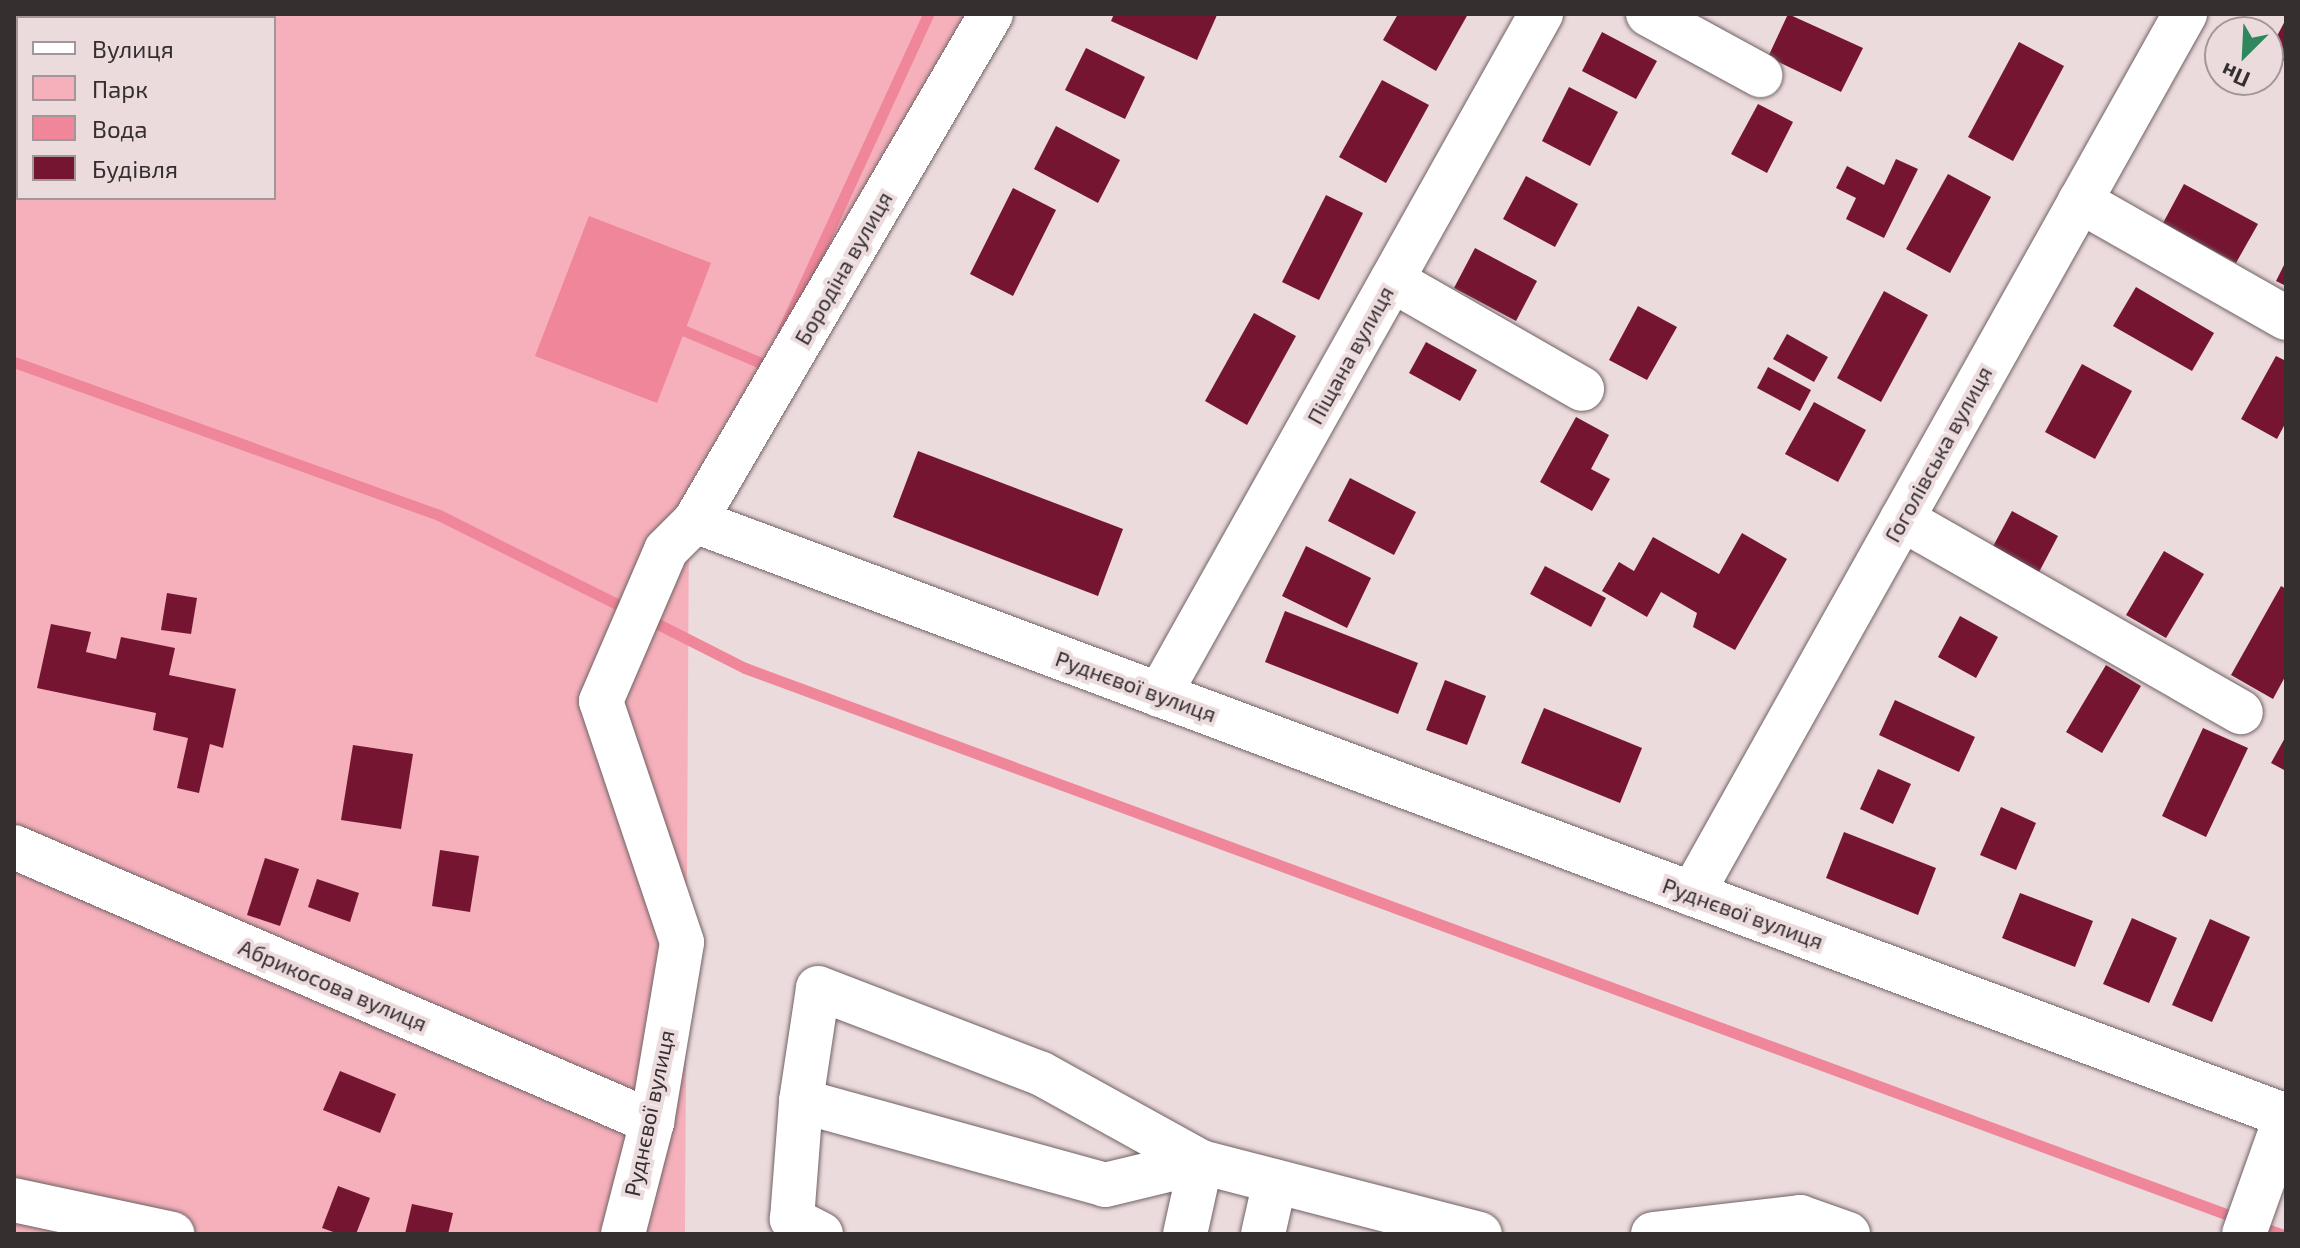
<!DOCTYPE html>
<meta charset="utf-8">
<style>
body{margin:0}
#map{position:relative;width:2300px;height:1248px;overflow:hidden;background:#ecdbdd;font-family:"Exo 2",sans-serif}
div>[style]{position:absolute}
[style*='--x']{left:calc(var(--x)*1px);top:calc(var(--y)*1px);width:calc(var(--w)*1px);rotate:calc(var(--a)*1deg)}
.green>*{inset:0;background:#f5b0bb}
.water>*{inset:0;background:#ef8699}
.stream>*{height:11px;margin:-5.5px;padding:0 5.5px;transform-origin:5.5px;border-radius:5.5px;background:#ef8699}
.building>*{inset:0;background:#751532}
.roads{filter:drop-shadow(0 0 2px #706264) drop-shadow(0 0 2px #706264)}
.minor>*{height:44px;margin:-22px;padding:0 22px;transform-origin:22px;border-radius:22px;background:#fff}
span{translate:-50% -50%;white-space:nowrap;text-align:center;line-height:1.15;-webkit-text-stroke:8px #ecdbdd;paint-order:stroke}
.street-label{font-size:22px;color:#352f30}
.frame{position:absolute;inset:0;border:16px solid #352f30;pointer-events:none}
.legend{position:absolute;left:16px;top:16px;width:260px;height:184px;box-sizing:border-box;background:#ecdbdd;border:2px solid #a39698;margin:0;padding:10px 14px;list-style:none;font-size:24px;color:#352f30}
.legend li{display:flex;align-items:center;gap:16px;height:40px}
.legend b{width:40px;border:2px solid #a39698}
.north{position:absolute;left:2204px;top:16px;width:80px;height:80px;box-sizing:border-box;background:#ecdbdd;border:2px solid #a39698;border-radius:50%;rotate:204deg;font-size:22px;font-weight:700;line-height:32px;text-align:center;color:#352f30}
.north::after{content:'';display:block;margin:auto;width:28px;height:36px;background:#2f885d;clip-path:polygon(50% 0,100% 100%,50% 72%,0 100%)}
</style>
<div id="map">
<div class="green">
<i style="clip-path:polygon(evenodd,14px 14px,985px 14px,689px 515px,685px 1234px,14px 1234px,14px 14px,18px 18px,274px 18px,274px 198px,18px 198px,18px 18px)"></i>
</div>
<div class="water">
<i style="clip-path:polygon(589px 216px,711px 263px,657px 403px,535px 356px)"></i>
</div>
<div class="stream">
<i style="--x:685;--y:331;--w:88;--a:22.8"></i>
<i style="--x:766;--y:365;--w:8;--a:-67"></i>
<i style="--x:782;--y:332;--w:350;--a:-65.3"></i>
<i style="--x:14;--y:362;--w:452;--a:19.8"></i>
<i style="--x:439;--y:515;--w:215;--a:26.6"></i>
<i style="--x:646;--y:618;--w:111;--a:26.8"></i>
<i style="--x:745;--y:668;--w:1592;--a:20.24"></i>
<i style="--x:2255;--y:1225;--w:28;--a:19"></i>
</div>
<div class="building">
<i style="clip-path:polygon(1114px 14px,1215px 14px,1217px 15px,1197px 60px,1111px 21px)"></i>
<i style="clip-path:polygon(1398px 14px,1468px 14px,1436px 71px,1383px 40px)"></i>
<i style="clip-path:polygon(1788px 14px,1863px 48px,1841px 92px,1768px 57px)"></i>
<i style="clip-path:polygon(2286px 19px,2286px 62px,2268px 53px)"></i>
<i style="clip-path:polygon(1602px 32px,1657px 61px,1636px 99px,1582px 71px)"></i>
<i style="clip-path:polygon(2019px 42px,2064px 66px,2013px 161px,1968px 137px)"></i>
<i style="clip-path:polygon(1086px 48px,1145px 77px,1125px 119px,1065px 90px)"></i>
<i style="clip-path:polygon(1382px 80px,1429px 105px,1386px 183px,1339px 157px)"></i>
<i style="clip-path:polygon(1569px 87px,1618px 112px,1590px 166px,1542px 141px)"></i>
<i style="clip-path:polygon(1758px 104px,1793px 122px,1767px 173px,1731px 154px)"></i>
<i style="clip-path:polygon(1056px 126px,1120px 160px,1098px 203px,1034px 169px)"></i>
<i style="clip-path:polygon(1896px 159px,1918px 169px,1884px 238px,1846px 219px,1856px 198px,1836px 188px,1847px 166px,1884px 185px)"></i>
<i style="clip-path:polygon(1948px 174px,1991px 197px,1950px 273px,1906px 249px)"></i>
<i style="clip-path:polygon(1526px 176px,1578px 204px,1555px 247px,1503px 219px)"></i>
<i style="clip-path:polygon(2184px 184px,2258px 224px,2236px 263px,2163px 223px)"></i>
<i style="clip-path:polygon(1013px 188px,1056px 210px,1013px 296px,970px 274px)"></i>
<i style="clip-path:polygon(1326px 195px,1363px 213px,1319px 300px,1282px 282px)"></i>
<i style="clip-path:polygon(1475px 248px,1537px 281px,1516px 321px,1454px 288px)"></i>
<i style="clip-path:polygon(2286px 261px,2286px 286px,2276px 281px)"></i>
<i style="clip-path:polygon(2136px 287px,2214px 333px,2192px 371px,2113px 326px)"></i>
<i style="clip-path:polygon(1884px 291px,1928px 315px,1881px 402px,1837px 378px)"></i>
<i style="clip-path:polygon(1638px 306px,1677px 327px,1647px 380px,1609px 360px)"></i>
<i style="clip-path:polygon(1254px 313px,1296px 336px,1247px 425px,1205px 401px)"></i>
<i style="clip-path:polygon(1787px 334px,1828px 357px,1814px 382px,1773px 359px)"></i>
<i style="clip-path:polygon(1426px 342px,1477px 370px,1460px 401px,1409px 373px)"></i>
<i style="clip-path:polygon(2276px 356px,2286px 361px,2286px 422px,2277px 439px,2241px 419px)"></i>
<i style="clip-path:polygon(2082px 364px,2132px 391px,2095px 459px,2045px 432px)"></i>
<i style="clip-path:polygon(1768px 367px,1811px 390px,1800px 411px,1757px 388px)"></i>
<i style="clip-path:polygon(1814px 402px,1866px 430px,1838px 482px,1785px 454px)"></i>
<i style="clip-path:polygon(1576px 417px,1609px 435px,1591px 469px,1610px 479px,1592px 511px,1540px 482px)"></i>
<i style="clip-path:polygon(918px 451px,1123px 529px,1098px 596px,893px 517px)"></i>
<i style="clip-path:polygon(1350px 478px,1416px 512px,1394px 555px,1328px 521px)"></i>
<i style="clip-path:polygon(2012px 511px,2058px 536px,2038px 574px,1991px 550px)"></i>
<i style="clip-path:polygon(1742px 533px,1787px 559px,1735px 650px,1693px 627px,1697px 613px,1661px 592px,1647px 617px,1602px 591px,1619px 562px,1634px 571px,1653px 537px,1719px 574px)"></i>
<i style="clip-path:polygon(1306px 546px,1371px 578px,1347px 628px,1282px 596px)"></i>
<i style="clip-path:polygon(2164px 551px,2204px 574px,2166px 638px,2126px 615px)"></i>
<i style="clip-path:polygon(1545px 566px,1606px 598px,1591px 627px,1530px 594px)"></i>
<i style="clip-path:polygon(2281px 586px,2286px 589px,2286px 675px,2273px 699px,2231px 675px)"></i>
<i style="clip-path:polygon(167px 593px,197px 598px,191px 634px,161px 630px)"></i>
<i style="clip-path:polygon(1285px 611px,1418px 663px,1398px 714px,1265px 662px)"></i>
<i style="clip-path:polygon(1960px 616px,1998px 637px,1976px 678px,1938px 657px)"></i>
<i style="clip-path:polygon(51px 624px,91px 632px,86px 652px,116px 659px,121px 637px,175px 648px,169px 675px,236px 689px,223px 748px,210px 744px,199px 793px,177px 788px,188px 738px,153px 730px,156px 713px,37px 688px)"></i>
<i style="clip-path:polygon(2106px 665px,2141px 686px,2102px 753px,2066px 732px)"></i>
<i style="clip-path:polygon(1445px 680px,1486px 696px,1467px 745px,1426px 730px)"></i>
<i style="clip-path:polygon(1895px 700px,1975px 737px,1959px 772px,1879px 735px)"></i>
<i style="clip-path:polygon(1544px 708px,1642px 748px,1620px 803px,1521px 763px)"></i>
<i style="clip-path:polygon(2203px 728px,2248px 748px,2206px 837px,2162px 816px)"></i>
<i style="clip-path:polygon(2286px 736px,2286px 771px,2271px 763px)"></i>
<i style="clip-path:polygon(353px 745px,413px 754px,401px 829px,341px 820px)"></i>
<i style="clip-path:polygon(1878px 769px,1911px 784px,1893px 824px,1860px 809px)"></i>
<i style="clip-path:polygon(2001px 807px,2036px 823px,2016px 870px,1980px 855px)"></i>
<i style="clip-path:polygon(1844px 832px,1936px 868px,1918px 915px,1826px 878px)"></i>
<i style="clip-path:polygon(440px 850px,479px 856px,470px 912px,432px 906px)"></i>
<i style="clip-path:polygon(265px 858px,299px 869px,280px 926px,247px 915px)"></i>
<i style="clip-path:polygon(317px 879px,359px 893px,350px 922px,308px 907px)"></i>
<i style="clip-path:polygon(2020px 893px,2093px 921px,2075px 967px,2002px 938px)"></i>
<i style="clip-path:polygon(2132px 918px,2177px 938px,2149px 1003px,2103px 984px)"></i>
<i style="clip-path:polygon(2210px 919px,2250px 937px,2212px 1022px,2172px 1005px)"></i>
<i style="clip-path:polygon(340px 1071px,396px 1094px,380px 1133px,323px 1110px)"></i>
<i style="clip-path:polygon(338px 1186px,370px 1198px,356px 1234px,339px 1234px,322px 1228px)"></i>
<i style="clip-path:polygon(412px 1204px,453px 1213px,448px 1234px,405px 1234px)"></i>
</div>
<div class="roads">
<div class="minor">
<i style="--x:1648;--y:14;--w:128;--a:28.6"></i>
<i style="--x:2080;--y:201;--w:237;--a:29.6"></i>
<i style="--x:1392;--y:280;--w:219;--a:29.8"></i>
<i style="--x:1902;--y:519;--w:390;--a:29.7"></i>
<i style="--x:695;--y:521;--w:587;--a:-59.72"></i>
<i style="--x:1159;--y:695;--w:781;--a:-60.71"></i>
<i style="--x:14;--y:847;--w:695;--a:23.32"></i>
<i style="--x:1692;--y:894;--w:1009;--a:-60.74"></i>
<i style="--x:801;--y:1101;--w:315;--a:15.4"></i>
<i style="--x:1105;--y:1185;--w:99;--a:-13.5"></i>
<i style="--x:1201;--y:1162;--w:288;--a:14.5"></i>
<i style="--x:14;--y:1200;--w:162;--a:12.1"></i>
<i style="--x:623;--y:1234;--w:116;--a:-75.5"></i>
<i style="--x:652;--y:1122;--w:182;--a:-80.5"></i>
<i style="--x:682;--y:942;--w:254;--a:-108.6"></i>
<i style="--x:601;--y:701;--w:164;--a:-66.7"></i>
<i style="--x:666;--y:550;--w:41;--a:-45"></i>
<i style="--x:695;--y:521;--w:1699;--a:20.5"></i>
<i style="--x:821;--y:1234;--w:33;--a:-153"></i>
<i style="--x:792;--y:1219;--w:118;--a:-85.6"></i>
<i style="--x:801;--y:1101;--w:114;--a:-81.4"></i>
<i style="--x:818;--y:988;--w:238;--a:21"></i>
<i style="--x:1040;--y:1073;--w:184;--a:28.9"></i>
<i style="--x:1201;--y:1162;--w:74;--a:102.5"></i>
<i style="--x:1263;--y:1234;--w:54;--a:-77.2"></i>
<i style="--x:1653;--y:1234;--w:148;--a:-6.6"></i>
<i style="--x:1800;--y:1217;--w:51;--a:19.5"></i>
<i style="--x:2244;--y:1234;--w:125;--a:-70.4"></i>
</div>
</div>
<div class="street-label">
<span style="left:843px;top:268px;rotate:-60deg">Бородіна вулиця</span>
<span style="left:1350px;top:355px;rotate:-61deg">Піщана вулиця</span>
<span style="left:1938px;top:454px;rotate:-61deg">Гоголівська вулиця</span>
<span style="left:1136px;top:686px;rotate:20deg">Руднєвої вулиця</span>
<span style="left:1743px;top:913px;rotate:20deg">Руднєвої вулиця</span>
<span style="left:333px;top:985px;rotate:23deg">Абрикосова вулиця</span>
<span style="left:649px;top:1113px;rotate:-78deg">Руднєвої вулиця</span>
</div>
<div class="frame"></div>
<ul class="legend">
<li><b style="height:10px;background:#fff"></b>Вулиця</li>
<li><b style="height:22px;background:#f5b0bb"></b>Парк</li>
<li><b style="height:22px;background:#ef8699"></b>Вода</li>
<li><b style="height:22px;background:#751532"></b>Будівля</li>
</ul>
<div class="north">Пн</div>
</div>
